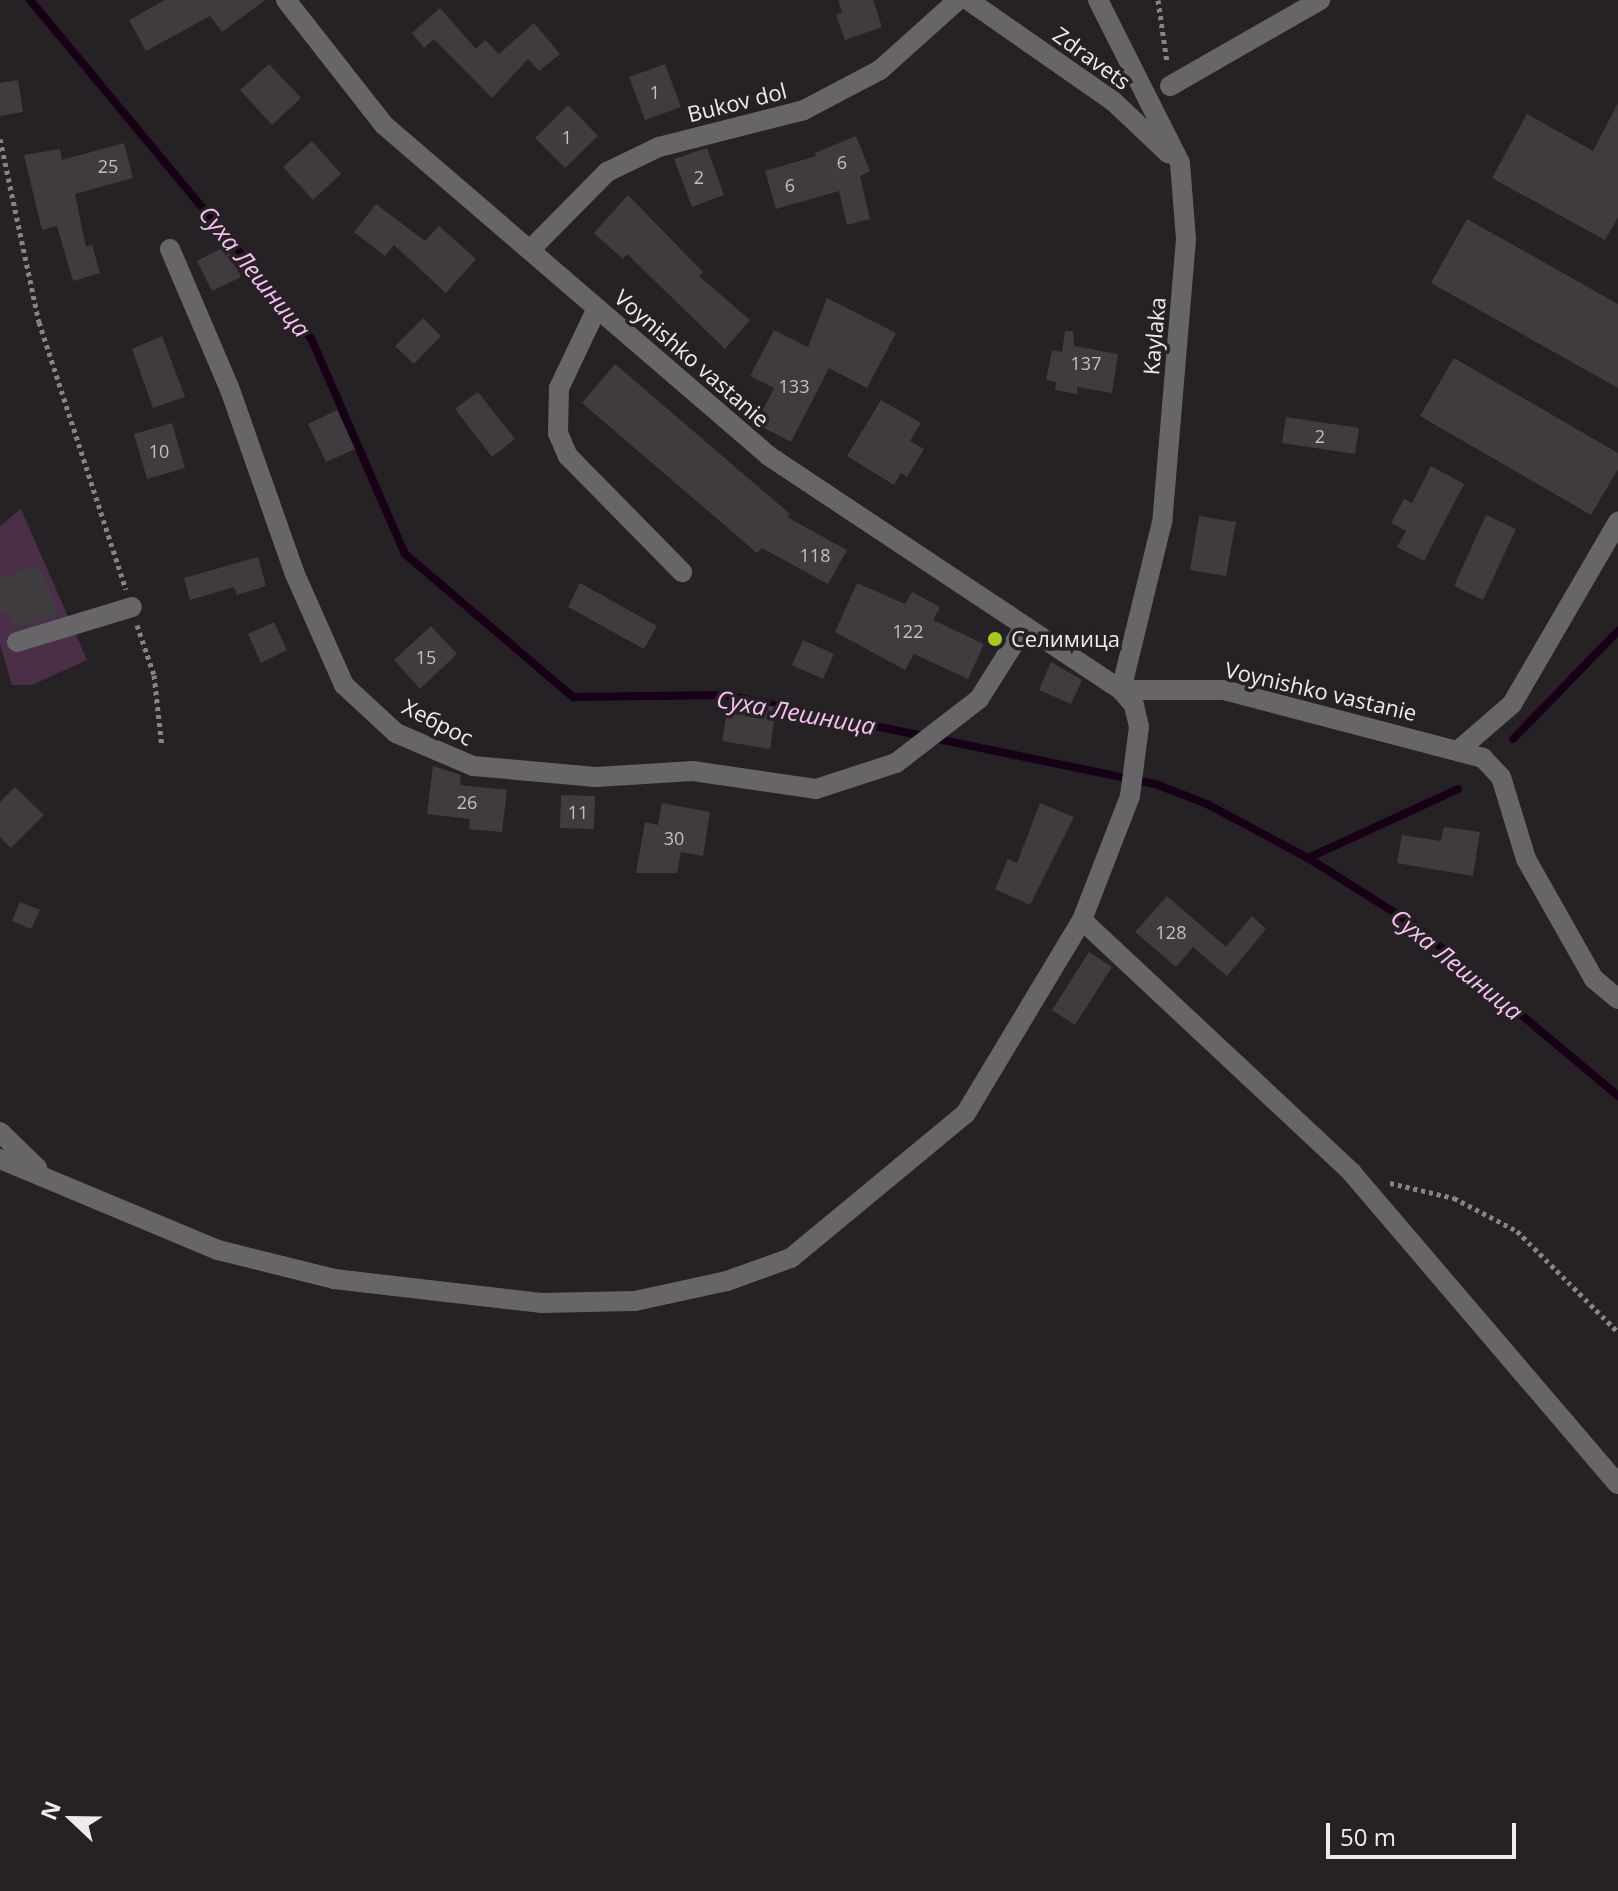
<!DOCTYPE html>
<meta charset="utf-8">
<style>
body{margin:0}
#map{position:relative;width:1618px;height:1891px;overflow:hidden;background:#252125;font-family:"Open Sans",sans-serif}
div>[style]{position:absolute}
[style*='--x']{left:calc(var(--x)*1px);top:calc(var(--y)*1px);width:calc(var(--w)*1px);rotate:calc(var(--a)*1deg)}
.green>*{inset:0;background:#4b2e48}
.stream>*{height:8px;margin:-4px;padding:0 4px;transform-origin:4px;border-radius:4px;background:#170015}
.building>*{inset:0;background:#403b3f}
.path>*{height:5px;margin-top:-2.5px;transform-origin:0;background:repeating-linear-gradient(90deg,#878386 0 4px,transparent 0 8px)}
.minor>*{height:20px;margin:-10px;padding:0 10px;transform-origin:10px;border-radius:10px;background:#676567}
.dots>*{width:22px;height:22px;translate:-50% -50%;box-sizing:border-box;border:4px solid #252125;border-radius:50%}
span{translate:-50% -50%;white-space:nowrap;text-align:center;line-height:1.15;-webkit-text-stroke:7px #252125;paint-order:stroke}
.number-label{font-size:18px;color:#c2bfc2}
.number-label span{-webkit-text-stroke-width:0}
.street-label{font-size:22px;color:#eeebed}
.poi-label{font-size:22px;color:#eeebed}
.left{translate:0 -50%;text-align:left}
.water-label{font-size:24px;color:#fac0f2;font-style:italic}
.north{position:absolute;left:32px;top:1779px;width:80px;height:80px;-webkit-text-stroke:6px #252125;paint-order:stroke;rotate:292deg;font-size:22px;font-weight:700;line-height:32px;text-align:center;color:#eeebed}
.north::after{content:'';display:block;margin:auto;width:28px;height:36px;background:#eeebed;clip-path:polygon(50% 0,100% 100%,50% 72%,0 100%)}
.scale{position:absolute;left:1326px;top:1823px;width:190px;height:36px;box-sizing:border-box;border:4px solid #eeebed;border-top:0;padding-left:10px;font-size:24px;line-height:28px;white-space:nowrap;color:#eeebed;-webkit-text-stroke:6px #252125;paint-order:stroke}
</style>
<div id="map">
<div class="green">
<i style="clip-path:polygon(21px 509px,87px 660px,32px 685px,12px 685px,0 644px,0 526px)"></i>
</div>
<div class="stream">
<i style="--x:30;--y:0;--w:440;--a:50.3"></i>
<i style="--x:311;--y:338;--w:236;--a:66.5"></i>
<i style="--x:405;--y:554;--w:221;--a:40.4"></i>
<i style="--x:573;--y:697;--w:152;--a:-0.8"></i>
<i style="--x:725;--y:695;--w:442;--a:11.7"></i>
<i style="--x:1158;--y:785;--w:55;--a:21.4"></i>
<i style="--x:1209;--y:805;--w:112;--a:28.2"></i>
<i style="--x:1308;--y:858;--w:124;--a:32.2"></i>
<i style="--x:1413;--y:924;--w:268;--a:40"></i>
<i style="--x:1513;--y:739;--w:151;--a:-45.8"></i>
<i style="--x:1308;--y:858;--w:165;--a:-24.7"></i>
</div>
<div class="building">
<i style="clip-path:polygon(165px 0,265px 0,222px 32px,210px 16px,146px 51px,129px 20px)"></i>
<i style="clip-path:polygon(838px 0,873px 0,882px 27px,845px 40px,836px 15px,842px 12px)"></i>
<i style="clip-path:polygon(440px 8px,476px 49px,485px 40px,499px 54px,534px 23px,560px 54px,539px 71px,528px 59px,492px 98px,434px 39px,424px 48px,412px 33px)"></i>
<i style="clip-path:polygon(269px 64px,301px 98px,272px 125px,240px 90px)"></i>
<i style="clip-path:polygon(665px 64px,681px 107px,645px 120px,629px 77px)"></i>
<i style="clip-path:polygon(18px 80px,23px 112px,0 116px,0 83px)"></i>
<i style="clip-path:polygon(1618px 103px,1618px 217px,1605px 240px,1492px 178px,1527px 114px,1593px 151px)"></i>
<i style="clip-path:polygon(568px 105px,598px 136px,565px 168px,535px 138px)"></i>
<i style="clip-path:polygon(856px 136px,870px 171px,860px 176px,870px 219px,847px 225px,839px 191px,776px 209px,765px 171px,816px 156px,815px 153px)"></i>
<i style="clip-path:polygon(312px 141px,341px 174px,313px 200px,283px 167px)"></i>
<i style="clip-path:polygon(124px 143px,133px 178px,75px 194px,86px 247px,92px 245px,100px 273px,73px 281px,57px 226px,42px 230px,24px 155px,60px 149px,62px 160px)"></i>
<i style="clip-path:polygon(707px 148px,724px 195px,692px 207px,674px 159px)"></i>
<i style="clip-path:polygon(628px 195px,703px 272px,699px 276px,750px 320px,725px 349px,627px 254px,623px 259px,594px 233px)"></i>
<i style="clip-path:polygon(376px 204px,425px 241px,439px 226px,476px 259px,446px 293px,394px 245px,385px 256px,354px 232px)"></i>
<i style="clip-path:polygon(1467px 219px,1618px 304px,1618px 388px,1431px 283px)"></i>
<i style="clip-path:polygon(226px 246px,241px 277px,212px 291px,197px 261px)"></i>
<i style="clip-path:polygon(827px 298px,896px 333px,867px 388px,829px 368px,791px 442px,756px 424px,774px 388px,750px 376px,774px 330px,808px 347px)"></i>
<i style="clip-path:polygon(423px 318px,441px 336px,414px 364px,395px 346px)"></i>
<i style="clip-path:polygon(1065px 331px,1073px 331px,1074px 346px,1118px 354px,1112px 393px,1077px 387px,1077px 394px,1055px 390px,1056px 382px,1046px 380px,1052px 350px,1062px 352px)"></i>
<i style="clip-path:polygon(162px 336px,185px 397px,153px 408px,132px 349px)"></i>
<i style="clip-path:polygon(1454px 358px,1618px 453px,1618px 469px,1591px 515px,1420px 416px)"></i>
<i style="clip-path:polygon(615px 364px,790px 514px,787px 517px,847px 550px,828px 584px,762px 548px,757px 553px,582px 403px)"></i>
<i style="clip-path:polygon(478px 392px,515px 439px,492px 457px,455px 409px)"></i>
<i style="clip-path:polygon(881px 400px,921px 423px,910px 441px,924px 449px,907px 477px,901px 473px,894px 485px,847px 456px)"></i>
<i style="clip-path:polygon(337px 410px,355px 449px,326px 462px,308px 424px)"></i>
<i style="clip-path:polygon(1286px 417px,1359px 428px,1355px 454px,1282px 443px)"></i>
<i style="clip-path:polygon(172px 423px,185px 468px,147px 479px,134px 434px)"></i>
<i style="clip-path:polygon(1431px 466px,1464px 484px,1424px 561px,1397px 547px,1406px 531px,1391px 523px,1404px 499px,1412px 503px)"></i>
<i style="clip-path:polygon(1486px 515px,1516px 529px,1483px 600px,1454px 586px)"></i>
<i style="clip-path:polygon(1199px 516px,1236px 522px,1226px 576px,1190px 570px)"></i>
<i style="clip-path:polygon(258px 557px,266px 586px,237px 595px,234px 587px,190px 600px,184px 578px)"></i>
<i style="clip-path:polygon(39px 565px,60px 615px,14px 629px,9px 612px,0 615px,0 578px)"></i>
<i style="clip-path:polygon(580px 583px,657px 626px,644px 649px,568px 607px)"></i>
<i style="clip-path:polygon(857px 583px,905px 604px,912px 592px,940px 607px,933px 620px,984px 644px,968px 679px,914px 654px,905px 670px,835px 632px)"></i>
<i style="clip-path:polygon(274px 622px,287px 650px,261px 663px,248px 634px)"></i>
<i style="clip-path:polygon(431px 626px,457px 654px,420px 689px,394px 660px)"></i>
<i style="clip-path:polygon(803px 640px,834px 654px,823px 679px,792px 665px)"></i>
<i style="clip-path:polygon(1051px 662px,1082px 680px,1071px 704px,1039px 690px)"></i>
<i style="clip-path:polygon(729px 699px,776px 707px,770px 749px,722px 741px)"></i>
<i style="clip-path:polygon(433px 766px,461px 775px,460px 785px,507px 790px,502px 832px,469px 829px,470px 819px,427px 814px)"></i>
<i style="clip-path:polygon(15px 787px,44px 815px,11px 848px,0 837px,0 802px)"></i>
<i style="clip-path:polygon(561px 795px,595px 796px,594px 829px,560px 828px)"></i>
<i style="clip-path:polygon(662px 803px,710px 812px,703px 856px,681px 852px,677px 873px,636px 873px,645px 822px,658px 825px)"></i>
<i style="clip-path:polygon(1040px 803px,1074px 817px,1030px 905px,995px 889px,1008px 859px,1017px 863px)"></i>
<i style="clip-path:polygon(1444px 827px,1480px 832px,1473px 876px,1397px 863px,1402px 835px,1441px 841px)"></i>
<i style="clip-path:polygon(1167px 896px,1226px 947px,1252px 916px,1266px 929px,1227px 976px,1193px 947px,1176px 967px,1135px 932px)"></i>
<i style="clip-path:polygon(20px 902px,40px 910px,31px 929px,12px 921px)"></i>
<i style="clip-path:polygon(1089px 952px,1112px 967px,1075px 1025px,1052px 1010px)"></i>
</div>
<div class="path">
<i style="--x:1158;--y:0;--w:63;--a:81.7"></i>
<i style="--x:0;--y:139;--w:187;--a:78"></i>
<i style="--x:39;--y:322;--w:281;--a:72"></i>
<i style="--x:137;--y:625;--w:53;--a:71.2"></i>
<i style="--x:154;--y:675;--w:72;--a:83.7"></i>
<i style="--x:1390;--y:1183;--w:66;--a:13.2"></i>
<i style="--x:1454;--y:1198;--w:71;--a:27.6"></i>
<i style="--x:1517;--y:1231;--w:143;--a:45"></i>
</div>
<div class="minor">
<i style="--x:968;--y:0;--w:177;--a:34.9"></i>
<i style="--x:1113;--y:101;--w:76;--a:43.4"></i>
<i style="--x:1098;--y:0;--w:182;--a:63.3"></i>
<i style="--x:1180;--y:163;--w:76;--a:85.5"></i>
<i style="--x:1186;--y:239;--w:284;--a:94.8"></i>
<i style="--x:1162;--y:522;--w:173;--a:103.7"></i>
<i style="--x:1170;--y:86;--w:173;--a:-29.8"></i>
<i style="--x:170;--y:249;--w:150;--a:66.9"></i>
<i style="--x:229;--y:387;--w:196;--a:70.6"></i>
<i style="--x:294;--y:572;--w:124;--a:66.1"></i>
<i style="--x:344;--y:685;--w:71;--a:42.7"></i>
<i style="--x:396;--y:733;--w:84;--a:23.2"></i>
<i style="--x:473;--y:766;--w:123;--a:5.1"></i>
<i style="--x:596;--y:777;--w:97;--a:-3.5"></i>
<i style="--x:693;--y:771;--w:124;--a:8.3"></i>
<i style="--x:816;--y:789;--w:84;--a:-18"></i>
<i style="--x:896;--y:763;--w:105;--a:-37.6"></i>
<i style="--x:979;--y:699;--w:83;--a:-57.8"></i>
<i style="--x:530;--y:250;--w:110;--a:-45.4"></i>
<i style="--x:607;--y:172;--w:58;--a:-25.7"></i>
<i style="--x:659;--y:147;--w:150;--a:-14.3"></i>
<i style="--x:804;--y:110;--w:86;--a:-27.8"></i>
<i style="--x:880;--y:70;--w:105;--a:-41.9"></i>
<i style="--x:597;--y:308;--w:89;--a:115.4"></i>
<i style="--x:559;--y:388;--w:45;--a:91.3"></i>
<i style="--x:558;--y:433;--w:25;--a:67"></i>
<i style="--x:568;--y:456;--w:163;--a:45.5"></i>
<i style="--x:17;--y:642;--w:120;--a:-16.9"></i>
<i style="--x:1121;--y:690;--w:103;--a:0"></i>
<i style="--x:1224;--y:690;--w:268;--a:14.7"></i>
<i style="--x:1483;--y:758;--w:26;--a:47"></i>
<i style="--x:1501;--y:777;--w:86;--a:73"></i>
<i style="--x:1526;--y:859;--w:138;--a:60.5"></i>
<i style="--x:1594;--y:979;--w:31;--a:40"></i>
<i style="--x:1460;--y:749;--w:69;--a:-40.9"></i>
<i style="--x:1512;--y:704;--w:211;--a:-59.8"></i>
<i style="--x:1082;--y:920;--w:370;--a:43.1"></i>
<i style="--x:1352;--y:1173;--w:409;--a:49.5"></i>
<i style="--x:0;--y:1132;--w:52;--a:44.2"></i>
<i style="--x:0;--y:1159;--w:236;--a:22.7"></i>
<i style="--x:218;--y:1250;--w:120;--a:14"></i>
<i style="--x:334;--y:1279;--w:208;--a:6.6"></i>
<i style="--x:541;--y:1303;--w:94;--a:-1.2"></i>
<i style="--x:635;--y:1301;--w:94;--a:-12.3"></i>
<i style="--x:727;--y:1281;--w:68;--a:-19.8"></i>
<i style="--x:791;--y:1258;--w:227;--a:-39.6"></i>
<i style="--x:966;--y:1113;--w:225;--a:-59"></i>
<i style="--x:1082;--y:920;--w:133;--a:-68.8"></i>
<i style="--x:1130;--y:796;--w:70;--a:-82.6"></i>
<i style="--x:1139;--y:727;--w:23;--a:-103"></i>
<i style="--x:1134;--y:705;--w:20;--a:-131"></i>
<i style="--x:1121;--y:690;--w:423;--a:-146.4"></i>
<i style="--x:769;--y:456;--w:508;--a:-139.31"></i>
<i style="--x:384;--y:125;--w:159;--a:-128.1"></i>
</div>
<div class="dots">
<i style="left:995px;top:639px;background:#a7c81e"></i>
</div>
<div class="number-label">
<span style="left:655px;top:92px">1</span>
<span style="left:567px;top:137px">1</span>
<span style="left:842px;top:162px">6</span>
<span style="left:108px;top:166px">25</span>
<span style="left:699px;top:177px">2</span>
<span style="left:790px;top:185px">6</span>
<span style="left:1086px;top:363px">137</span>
<span style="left:794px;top:386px">133</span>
<span style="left:1320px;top:436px">2</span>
<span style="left:159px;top:451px">10</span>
<span style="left:815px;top:555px">118</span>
<span style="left:908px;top:631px">122</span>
<span style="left:426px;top:657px">15</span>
<span style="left:467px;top:802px">26</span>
<span style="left:578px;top:812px">11</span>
<span style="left:674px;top:838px">30</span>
<span style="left:1171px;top:932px">128</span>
</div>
<div class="street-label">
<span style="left:1092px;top:58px;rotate:36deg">Zdravets</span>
<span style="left:737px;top:102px;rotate:-14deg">Bukov dol</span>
<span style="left:1154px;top:336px;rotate:-85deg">Kaylaka</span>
<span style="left:692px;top:358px;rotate:41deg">Voynishko vastanie</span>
<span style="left:1321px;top:691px;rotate:13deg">Voynishko vastanie</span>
<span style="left:438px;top:722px;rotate:27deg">Хеброс</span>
</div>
<div class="poi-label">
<span class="left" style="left:1011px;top:639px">Селимица</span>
</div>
<div class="water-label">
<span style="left:255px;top:271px;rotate:51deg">Суха Лешница</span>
<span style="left:796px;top:712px;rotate:10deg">Суха Лешница</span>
<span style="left:1457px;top:964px;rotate:39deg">Суха Лешница</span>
</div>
<div class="north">N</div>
<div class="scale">50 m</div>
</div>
